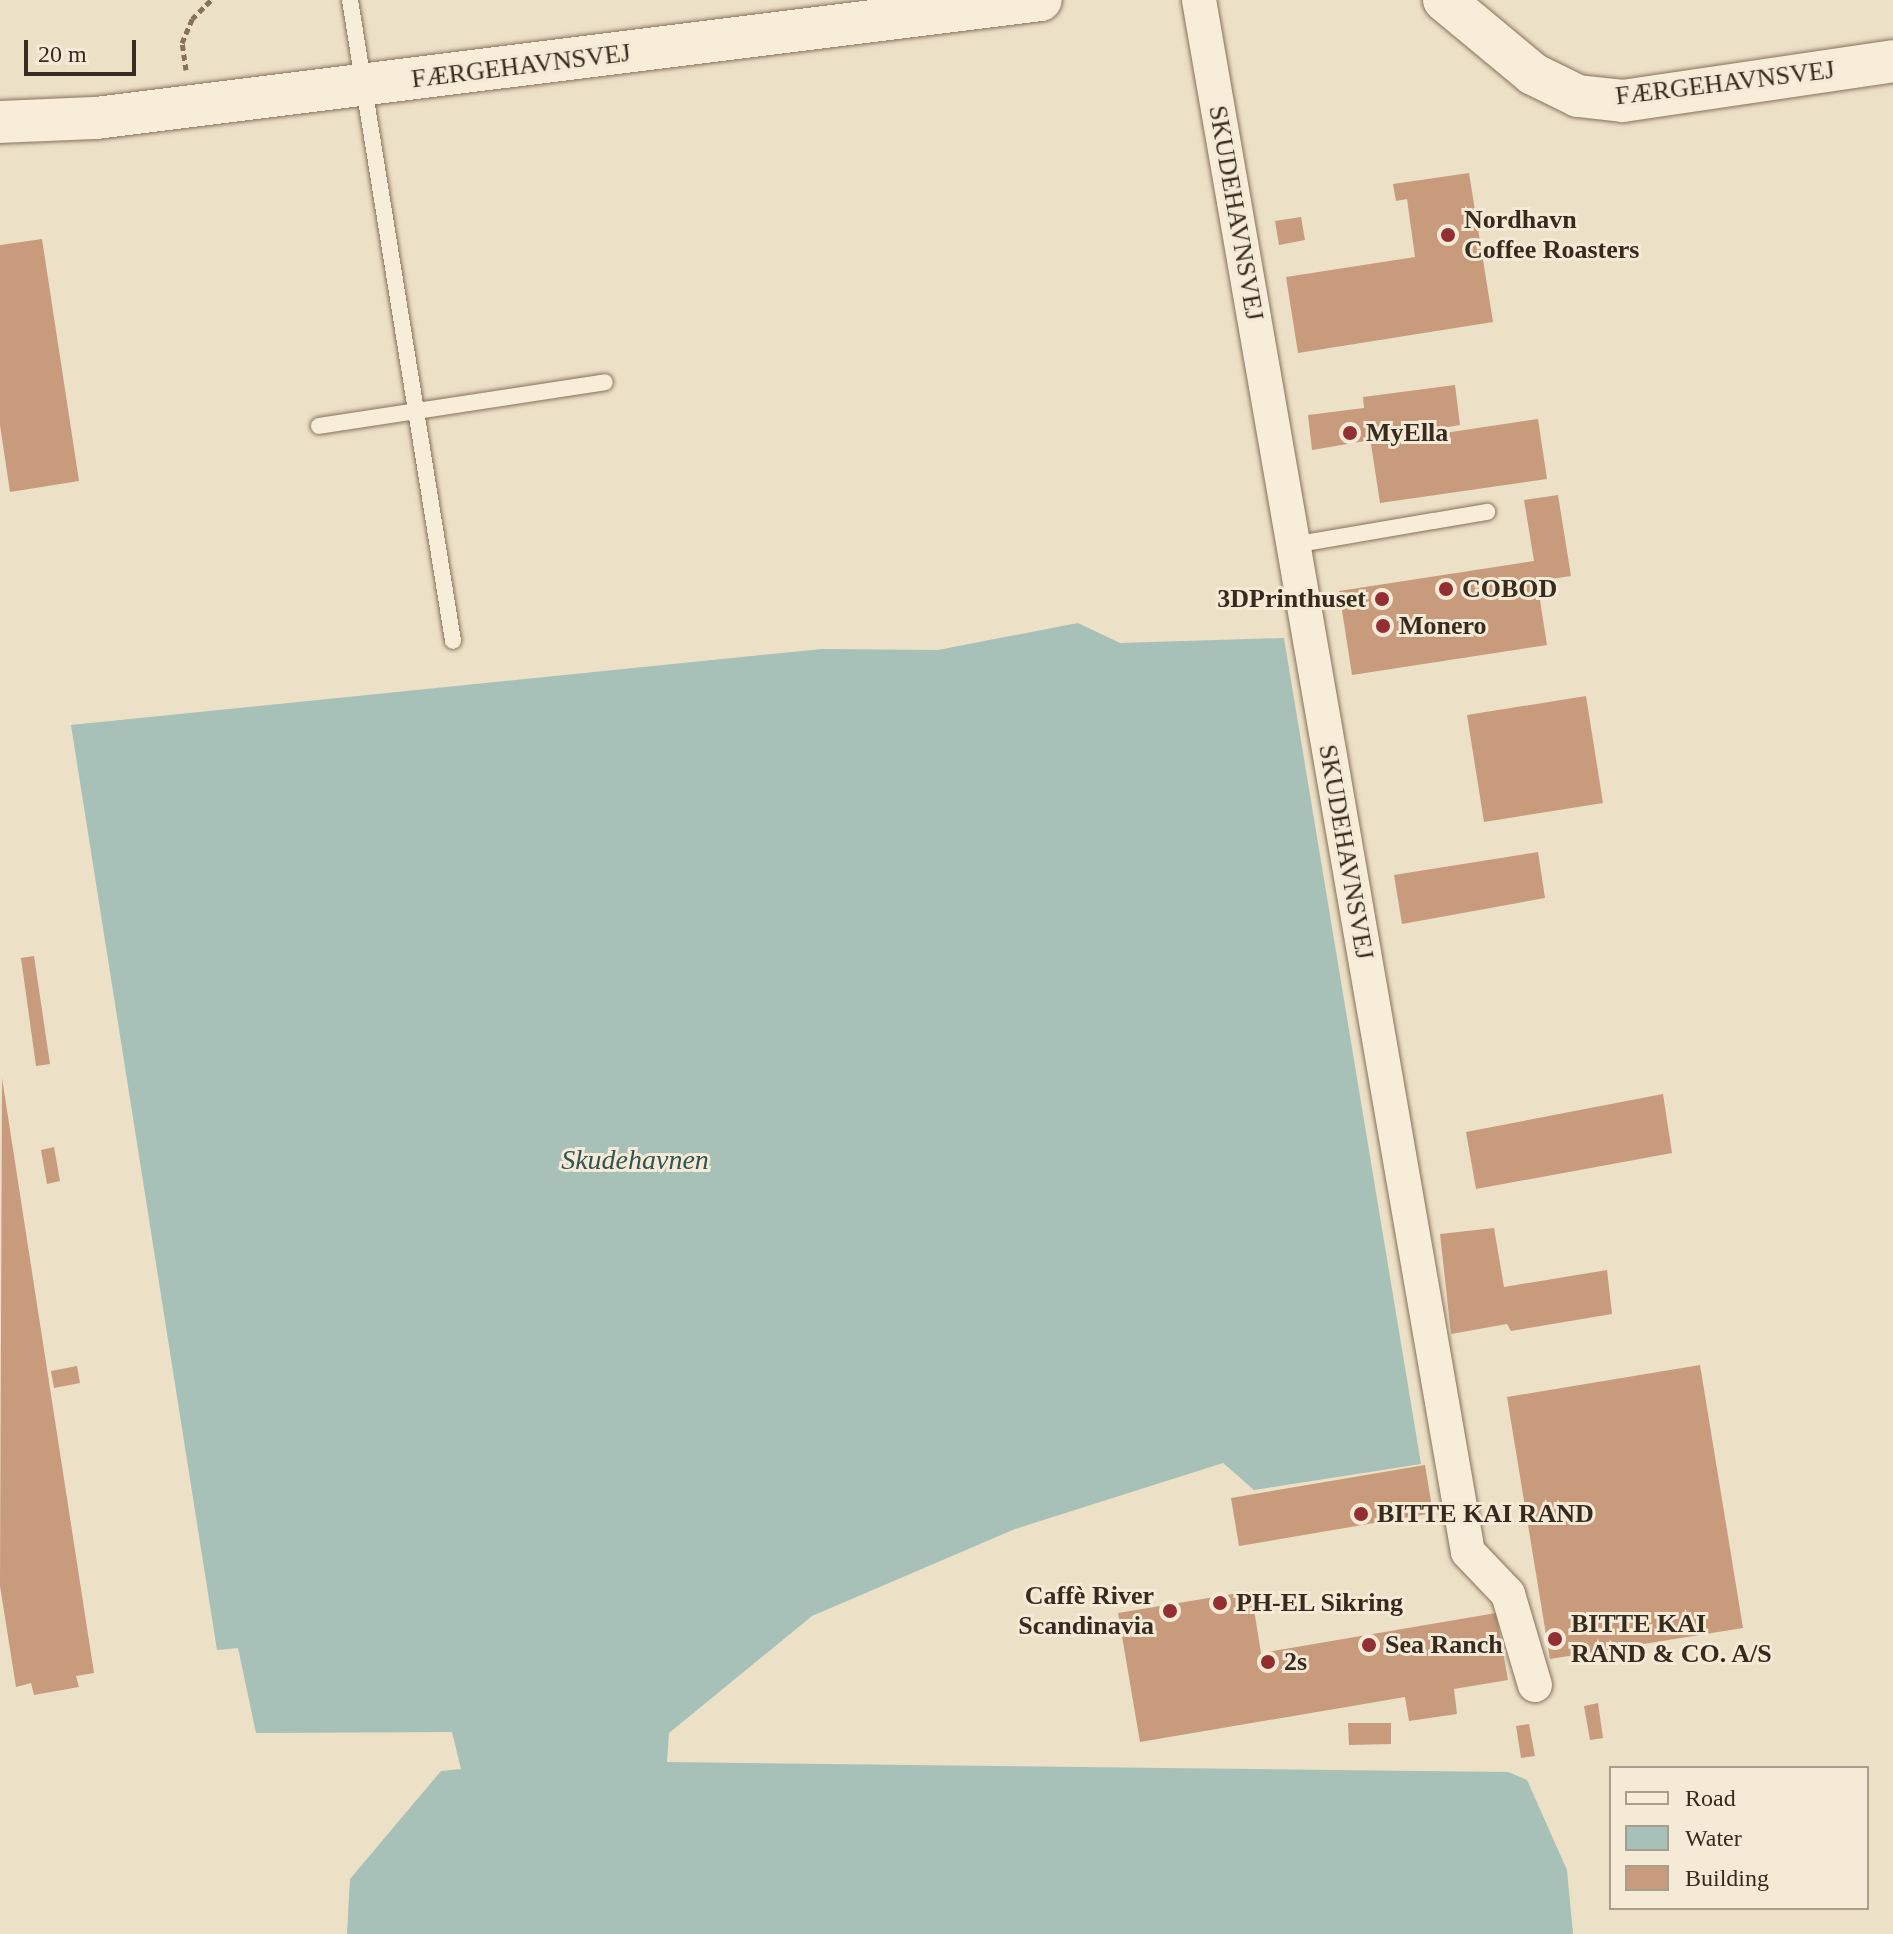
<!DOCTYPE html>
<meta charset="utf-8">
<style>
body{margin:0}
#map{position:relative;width:1893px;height:1934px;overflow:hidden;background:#ece0c6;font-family:Georgia,serif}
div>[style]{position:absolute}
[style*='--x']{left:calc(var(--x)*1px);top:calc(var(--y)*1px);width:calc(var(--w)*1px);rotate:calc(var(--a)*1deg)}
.water>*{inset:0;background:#a7c0b8}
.building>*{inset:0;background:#c89b7d}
.path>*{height:5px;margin-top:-2.5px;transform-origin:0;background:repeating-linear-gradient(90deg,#86725c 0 6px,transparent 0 10px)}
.roads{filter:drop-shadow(0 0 2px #86725c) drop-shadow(0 0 2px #86725c)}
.service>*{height:16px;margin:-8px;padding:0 8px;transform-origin:8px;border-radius:8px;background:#f7edd9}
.minor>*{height:34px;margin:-17px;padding:0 17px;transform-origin:17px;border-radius:17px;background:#f7edd9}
.tertiary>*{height:42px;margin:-21px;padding:0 21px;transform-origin:21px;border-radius:21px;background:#f7edd9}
.dots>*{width:22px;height:22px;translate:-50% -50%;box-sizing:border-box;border:4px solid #f4ead5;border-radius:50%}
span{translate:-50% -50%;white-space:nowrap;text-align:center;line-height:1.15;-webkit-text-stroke:6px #f4ead5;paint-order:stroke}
.street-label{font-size:26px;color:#372b1f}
.poi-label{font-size:26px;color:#372b1f;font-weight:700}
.left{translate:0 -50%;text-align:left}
.right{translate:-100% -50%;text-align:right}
.water-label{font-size:28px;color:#2f5653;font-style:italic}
.legend{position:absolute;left:1609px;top:1766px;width:260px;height:144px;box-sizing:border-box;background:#f4ead5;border:2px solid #a89e8c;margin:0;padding:10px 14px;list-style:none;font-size:24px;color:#372b1f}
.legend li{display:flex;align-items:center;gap:16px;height:40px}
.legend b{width:40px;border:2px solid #a89e8c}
.scale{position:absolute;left:24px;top:40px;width:112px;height:36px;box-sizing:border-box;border:4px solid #372b1f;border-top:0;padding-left:10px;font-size:24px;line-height:28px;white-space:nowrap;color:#372b1f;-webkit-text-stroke:6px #f4ead5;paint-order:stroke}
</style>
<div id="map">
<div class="water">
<i style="clip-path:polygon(1078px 623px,1120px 643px,1284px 638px,1421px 1464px,1254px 1490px,1223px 1463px,1015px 1529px,812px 1616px,669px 1733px,667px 1762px,1508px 1772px,1527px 1780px,1567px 1870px,1573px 1934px,347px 1934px,350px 1879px,441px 1771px,461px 1769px,452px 1732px,256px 1733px,238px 1648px,217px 1650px,71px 725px,822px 649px,938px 650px)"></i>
</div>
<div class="building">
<i style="clip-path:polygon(1469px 173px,1493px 322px,1298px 353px,1286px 277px,1415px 257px,1407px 199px,1396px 201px,1393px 184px)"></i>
<i style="clip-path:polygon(1301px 217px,1305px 240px,1279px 245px,1275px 221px)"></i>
<i style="clip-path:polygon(42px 239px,79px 481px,10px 492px,0 425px,0 245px)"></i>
<i style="clip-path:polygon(1455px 385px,1460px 425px,1312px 450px,1308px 415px,1364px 408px,1363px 397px)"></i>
<i style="clip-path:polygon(1538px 419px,1547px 479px,1380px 503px,1371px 444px)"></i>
<i style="clip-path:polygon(1558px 495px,1571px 576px,1537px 581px,1547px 645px,1352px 675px,1339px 591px,1534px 561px,1524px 500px)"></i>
<i style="clip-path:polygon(1586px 696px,1603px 803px,1484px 822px,1467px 715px)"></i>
<i style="clip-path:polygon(1538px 852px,1545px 898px,1402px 924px,1394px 875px)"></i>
<i style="clip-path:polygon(34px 956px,50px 1064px,36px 1066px,21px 958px)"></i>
<i style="clip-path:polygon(2px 1078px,94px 1673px,76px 1676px,79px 1687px,34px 1695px,31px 1683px,16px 1687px,0 1586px)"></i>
<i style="clip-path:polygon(1663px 1094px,1672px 1153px,1476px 1189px,1466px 1132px)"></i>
<i style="clip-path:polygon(54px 1147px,60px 1181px,47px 1184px,41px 1150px)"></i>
<i style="clip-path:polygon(1494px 1228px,1504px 1287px,1607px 1270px,1612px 1314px,1511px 1331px,1507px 1324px,1451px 1334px,1440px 1234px)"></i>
<i style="clip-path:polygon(1700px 1365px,1743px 1628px,1550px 1659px,1507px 1397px)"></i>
<i style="clip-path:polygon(77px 1366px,80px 1383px,54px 1388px,51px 1371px)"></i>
<i style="clip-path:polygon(1425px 1465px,1433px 1513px,1239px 1546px,1231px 1498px)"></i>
<i style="clip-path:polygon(1251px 1591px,1261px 1653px,1496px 1613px,1508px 1680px,1454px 1689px,1457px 1714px,1409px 1721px,1405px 1697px,1140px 1742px,1118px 1613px)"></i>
<i style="clip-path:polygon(1598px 1703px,1603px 1738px,1590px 1740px,1584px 1706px)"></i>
<i style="clip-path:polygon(1348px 1723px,1391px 1723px,1391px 1744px,1349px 1745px)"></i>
<i style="clip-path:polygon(1529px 1724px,1535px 1756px,1521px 1758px,1516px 1726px)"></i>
</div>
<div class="path">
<i style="--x:186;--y:70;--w:27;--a:-98"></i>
<i style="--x:182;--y:43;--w:26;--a:-67"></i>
<i style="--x:192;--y:19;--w:27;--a:-45"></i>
</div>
<div class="roads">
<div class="service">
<i style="--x:350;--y:0;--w:649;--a:80.87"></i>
<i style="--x:319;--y:426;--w:289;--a:-8.7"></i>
<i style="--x:1293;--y:545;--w:197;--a:-9.7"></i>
</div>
<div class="minor">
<i style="--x:1199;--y:0;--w:1575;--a:80.17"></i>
<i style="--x:1468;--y:1552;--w:58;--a:46.4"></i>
<i style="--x:1508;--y:1594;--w:95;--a:73.5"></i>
</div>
<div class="tertiary">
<i style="--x:1444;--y:0;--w:116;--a:39.7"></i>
<i style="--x:1533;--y:74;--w:50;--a:26.1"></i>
<i style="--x:1578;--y:96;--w:45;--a:6.3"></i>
<i style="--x:1623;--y:101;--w:273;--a:-8.4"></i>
<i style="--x:0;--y:122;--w:96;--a:-2.4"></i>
<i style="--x:96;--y:118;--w:952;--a:-7.12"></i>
</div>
</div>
<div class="dots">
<i style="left:1448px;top:235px;background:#922f32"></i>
<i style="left:1350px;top:433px;background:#922f32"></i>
<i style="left:1446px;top:589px;background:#922f32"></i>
<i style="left:1382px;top:599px;background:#922f32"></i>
<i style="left:1383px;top:626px;background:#922f32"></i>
<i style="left:1361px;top:1514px;background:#922f32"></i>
<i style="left:1220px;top:1603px;background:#922f32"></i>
<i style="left:1170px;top:1611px;background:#922f32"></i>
<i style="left:1555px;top:1639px;background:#922f32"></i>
<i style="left:1369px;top:1645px;background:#922f32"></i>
<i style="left:1268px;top:1662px;background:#922f32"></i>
</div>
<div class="street-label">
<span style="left:521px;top:66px;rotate:-7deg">FÆRGEHAVNSVEJ</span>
<span style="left:1725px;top:83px;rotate:-7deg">FÆRGEHAVNSVEJ</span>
<span style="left:1236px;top:213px;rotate:80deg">SKUDEHAVNSVEJ</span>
<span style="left:1346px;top:852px;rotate:80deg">SKUDEHAVNSVEJ</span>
</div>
<div class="poi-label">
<span class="left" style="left:1464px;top:235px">Nordhavn<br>Coffee Roasters</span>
<span class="left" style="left:1366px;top:433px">MyElla</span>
<span class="left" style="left:1462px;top:589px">COBOD</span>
<span class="right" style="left:1366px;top:599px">3DPrinthuset</span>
<span class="left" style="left:1399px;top:626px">Monero</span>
<span class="left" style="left:1377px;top:1514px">BITTE KAI RAND</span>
<span class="right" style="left:1154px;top:1611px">Caffè River<br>Scandinavia</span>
<span class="left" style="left:1236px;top:1603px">PH-EL Sikring</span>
<span class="left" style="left:1571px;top:1639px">BITTE KAI<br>RAND &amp; CO. A/S</span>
<span class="left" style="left:1385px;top:1645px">Sea Ranch</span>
<span class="left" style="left:1284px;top:1662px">2s</span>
</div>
<div class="water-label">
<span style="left:635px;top:1160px">Skudehavnen</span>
</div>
<ul class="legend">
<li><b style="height:10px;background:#f7edd9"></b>Road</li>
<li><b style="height:22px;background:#a7c0b8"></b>Water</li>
<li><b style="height:22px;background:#c89b7d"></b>Building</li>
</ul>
<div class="scale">20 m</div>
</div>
